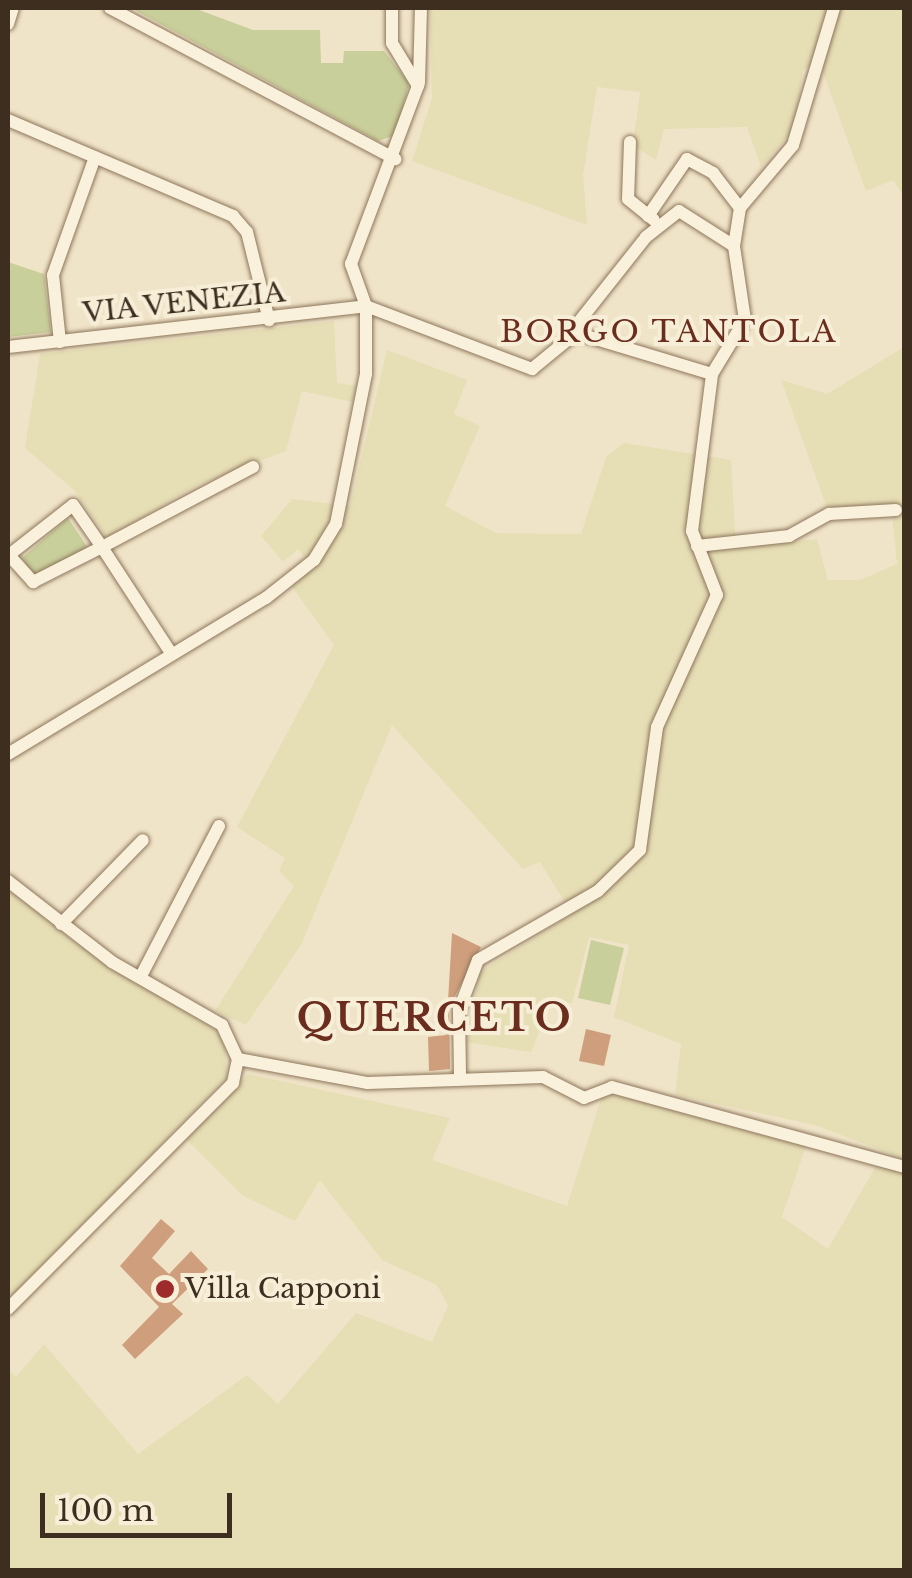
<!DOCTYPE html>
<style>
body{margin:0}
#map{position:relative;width:912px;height:1578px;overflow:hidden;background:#f0e4c8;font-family:"Libre Baskerville",serif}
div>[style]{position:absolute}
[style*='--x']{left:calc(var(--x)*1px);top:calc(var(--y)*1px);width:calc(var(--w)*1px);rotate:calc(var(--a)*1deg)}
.farmland>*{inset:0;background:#e6deb5}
.green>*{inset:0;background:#c9cf9b}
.building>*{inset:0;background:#cf9f7d}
.roads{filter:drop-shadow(0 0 2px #8d765c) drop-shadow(0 0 2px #8d765c)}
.minor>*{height:12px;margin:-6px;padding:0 6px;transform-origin:6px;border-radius:6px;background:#faf1dc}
.dots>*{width:28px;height:28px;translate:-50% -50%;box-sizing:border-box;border:5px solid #f7eed8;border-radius:50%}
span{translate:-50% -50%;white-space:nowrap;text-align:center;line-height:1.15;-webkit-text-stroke:8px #f7eed8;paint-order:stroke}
.street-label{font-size:28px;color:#3d2e20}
.poi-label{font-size:28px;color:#3d2e20}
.left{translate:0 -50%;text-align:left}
.neighbourhood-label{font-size:30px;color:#6b2e1e;letter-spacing:2.5px}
.district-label{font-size:38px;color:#6b2e1e;font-weight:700;letter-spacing:2.5px}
.frame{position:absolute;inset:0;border:10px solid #3d2e20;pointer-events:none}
.scale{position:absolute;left:40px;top:1493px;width:192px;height:45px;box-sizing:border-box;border:5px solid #3d2e20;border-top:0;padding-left:12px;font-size:30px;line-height:35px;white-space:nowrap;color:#3d2e20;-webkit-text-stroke:8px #f7eed8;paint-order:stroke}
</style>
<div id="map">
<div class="farmland">
<i style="clip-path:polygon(430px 8px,904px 8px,904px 197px,893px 180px,866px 191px,820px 64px,803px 69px,794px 129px,761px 167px,747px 127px,664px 129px,656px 160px,633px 145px,640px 92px,597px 87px,583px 175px,587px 225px,412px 161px,432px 98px)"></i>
<i style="clip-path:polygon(334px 321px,337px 383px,356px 386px,353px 402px,302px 391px,286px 451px,200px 484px,107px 538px,74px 490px,25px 448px,40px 354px)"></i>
<i style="clip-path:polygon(904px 347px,904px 1159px,815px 1125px,675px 1095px,681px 1044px,614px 1017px,629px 945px,589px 937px,572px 1003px,551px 1003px,531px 1052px,465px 1042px,480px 972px,572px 914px,540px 862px,523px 869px,392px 725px,301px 945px,246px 1025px,215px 1011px,294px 886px,279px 871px,285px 858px,237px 827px,334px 645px,289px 583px,310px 563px,298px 549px,283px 562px,261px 536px,292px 499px,350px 506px,387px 350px,467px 380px,454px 414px,480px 426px,445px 506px,496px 533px,581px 534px,606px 457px,624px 443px,731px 460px,736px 548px,817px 539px,828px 580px,860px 580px,897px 564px,891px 505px,827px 508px,781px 380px,827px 394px)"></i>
<i style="clip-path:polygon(8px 889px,77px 944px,209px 1020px,224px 1043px,227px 1077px,8px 1300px)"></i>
<i style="clip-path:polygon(248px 1074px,450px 1118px,432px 1160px,567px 1206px,601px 1099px,612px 1094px,807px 1143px,782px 1217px,828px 1249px,876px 1166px,904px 1171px,904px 1570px,8px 1570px,8px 1369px,16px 1377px,44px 1344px,138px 1454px,247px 1375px,278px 1404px,356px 1313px,432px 1342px,448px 1306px,437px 1285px,382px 1260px,320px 1180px,295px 1221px,243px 1196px,186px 1139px)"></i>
</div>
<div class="green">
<i style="clip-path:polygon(131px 8px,194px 8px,253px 30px,320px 30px,321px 63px,343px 63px,344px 51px,384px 51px,409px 83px,396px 135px,378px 141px)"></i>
<i style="clip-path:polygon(8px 262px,44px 274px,51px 332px,8px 337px)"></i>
<i style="clip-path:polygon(68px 518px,90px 551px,34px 578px,22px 558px)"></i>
<i style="clip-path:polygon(591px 940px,624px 948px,610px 1005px,578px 998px)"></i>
</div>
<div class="building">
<i style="clip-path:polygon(452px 933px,481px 947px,449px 1007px,450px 1069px,429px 1071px,428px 1037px,446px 1035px)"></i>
<i style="clip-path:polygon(586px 1029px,611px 1035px,604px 1066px,579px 1061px)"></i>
<i style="clip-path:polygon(161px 1219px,175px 1231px,152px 1258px,169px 1274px,191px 1251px,208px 1269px,172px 1304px,183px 1314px,135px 1359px,122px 1345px,159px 1307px,120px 1266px)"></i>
</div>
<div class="roads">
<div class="minor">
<i style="--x:110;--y:8;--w:323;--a:27.9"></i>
<i style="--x:8;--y:24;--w:17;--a:-73"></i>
<i style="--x:419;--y:83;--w:75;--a:-88.5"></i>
<i style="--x:8;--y:120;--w:245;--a:23.1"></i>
<i style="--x:233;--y:216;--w:21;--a:49"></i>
<i style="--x:247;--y:232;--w:91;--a:76"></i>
<i style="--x:630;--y:142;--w:57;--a:92"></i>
<i style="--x:628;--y:199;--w:33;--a:39"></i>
<i style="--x:648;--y:216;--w:69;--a:-55.6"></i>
<i style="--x:687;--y:159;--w:30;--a:28"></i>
<i style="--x:713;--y:173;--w:44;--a:52.4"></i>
<i style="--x:570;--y:333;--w:122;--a:-51.6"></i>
<i style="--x:646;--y:237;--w:42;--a:-38.2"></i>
<i style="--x:679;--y:211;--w:65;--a:32.5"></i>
<i style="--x:60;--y:342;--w:67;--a:-96"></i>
<i style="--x:53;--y:275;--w:125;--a:-70.4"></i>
<i style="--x:8;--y:347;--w:360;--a:-6.5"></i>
<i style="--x:366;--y:306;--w:178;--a:20.8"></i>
<i style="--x:532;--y:369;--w:57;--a:-39.3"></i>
<i style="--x:576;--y:333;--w:142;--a:16.8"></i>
<i style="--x:697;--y:546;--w:93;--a:-6.2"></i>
<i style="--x:789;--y:536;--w:46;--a:-28.8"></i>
<i style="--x:829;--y:514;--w:67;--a:-3.4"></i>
<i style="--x:8;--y:554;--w:38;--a:48"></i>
<i style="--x:33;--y:582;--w:77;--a:-26.9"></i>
<i style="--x:102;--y:547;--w:51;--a:-124.6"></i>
<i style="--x:73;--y:505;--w:81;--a:142"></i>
<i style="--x:171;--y:653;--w:126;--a:-123.1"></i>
<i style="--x:102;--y:547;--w:171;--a:-27.9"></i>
<i style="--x:8;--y:754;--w:301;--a:-31.2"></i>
<i style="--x:266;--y:598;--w:61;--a:-38.4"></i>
<i style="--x:314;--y:560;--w:42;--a:-58.6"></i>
<i style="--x:336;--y:524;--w:153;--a:-78.7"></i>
<i style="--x:366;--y:374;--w:68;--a:-90"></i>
<i style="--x:366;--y:306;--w:45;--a:-109.7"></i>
<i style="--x:351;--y:264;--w:190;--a:-69.4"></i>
<i style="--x:418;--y:86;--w:50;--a:-121.2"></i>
<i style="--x:392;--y:43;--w:35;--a:-90"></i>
<i style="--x:8;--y:881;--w:132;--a:37.9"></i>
<i style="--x:112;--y:962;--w:127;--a:29.8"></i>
<i style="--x:222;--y:1025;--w:38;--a:65"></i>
<i style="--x:238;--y:1059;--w:25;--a:102"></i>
<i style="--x:233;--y:1083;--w:319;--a:134.9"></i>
<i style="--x:61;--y:924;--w:117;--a:-45.7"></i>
<i style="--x:141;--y:976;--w:169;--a:-62.5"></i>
<i style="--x:238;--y:1059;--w:132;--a:10.5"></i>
<i style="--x:368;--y:1083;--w:175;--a:-2"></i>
<i style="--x:543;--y:1077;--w:46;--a:27.1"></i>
<i style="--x:584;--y:1098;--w:30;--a:-21"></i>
<i style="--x:612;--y:1087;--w:303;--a:15.3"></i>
<i style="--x:460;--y:1075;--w:65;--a:-90.9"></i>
<i style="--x:459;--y:1010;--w:53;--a:-69.2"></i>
<i style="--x:478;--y:960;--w:138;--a:-29.9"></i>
<i style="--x:598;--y:891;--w:59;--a:-44.3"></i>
<i style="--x:640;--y:850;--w:124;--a:-82.1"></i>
<i style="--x:657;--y:727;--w:145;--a:-65.6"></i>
<i style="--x:717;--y:595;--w:69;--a:-111.3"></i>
<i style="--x:692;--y:531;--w:158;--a:-82.7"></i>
<i style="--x:712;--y:374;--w:63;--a:-58.6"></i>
<i style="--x:745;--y:320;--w:75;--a:-98.5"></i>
<i style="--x:734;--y:246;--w:38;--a:-81"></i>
<i style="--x:740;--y:208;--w:82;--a:-49.9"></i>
<i style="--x:793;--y:145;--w:143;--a:-73.3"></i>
</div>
</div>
<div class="dots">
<i style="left:165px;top:1289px;background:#9e2a2b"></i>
</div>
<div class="street-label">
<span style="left:184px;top:303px;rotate:-6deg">VIA VENEZIA</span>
</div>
<div class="poi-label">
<span class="left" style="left:185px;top:1289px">Villa Capponi</span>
</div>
<div class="neighbourhood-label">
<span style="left:669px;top:332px">BORGO TANTOLA</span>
</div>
<div class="district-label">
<span style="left:435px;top:1018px">QUERCETO</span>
</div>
<div class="frame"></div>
<div class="scale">100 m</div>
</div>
